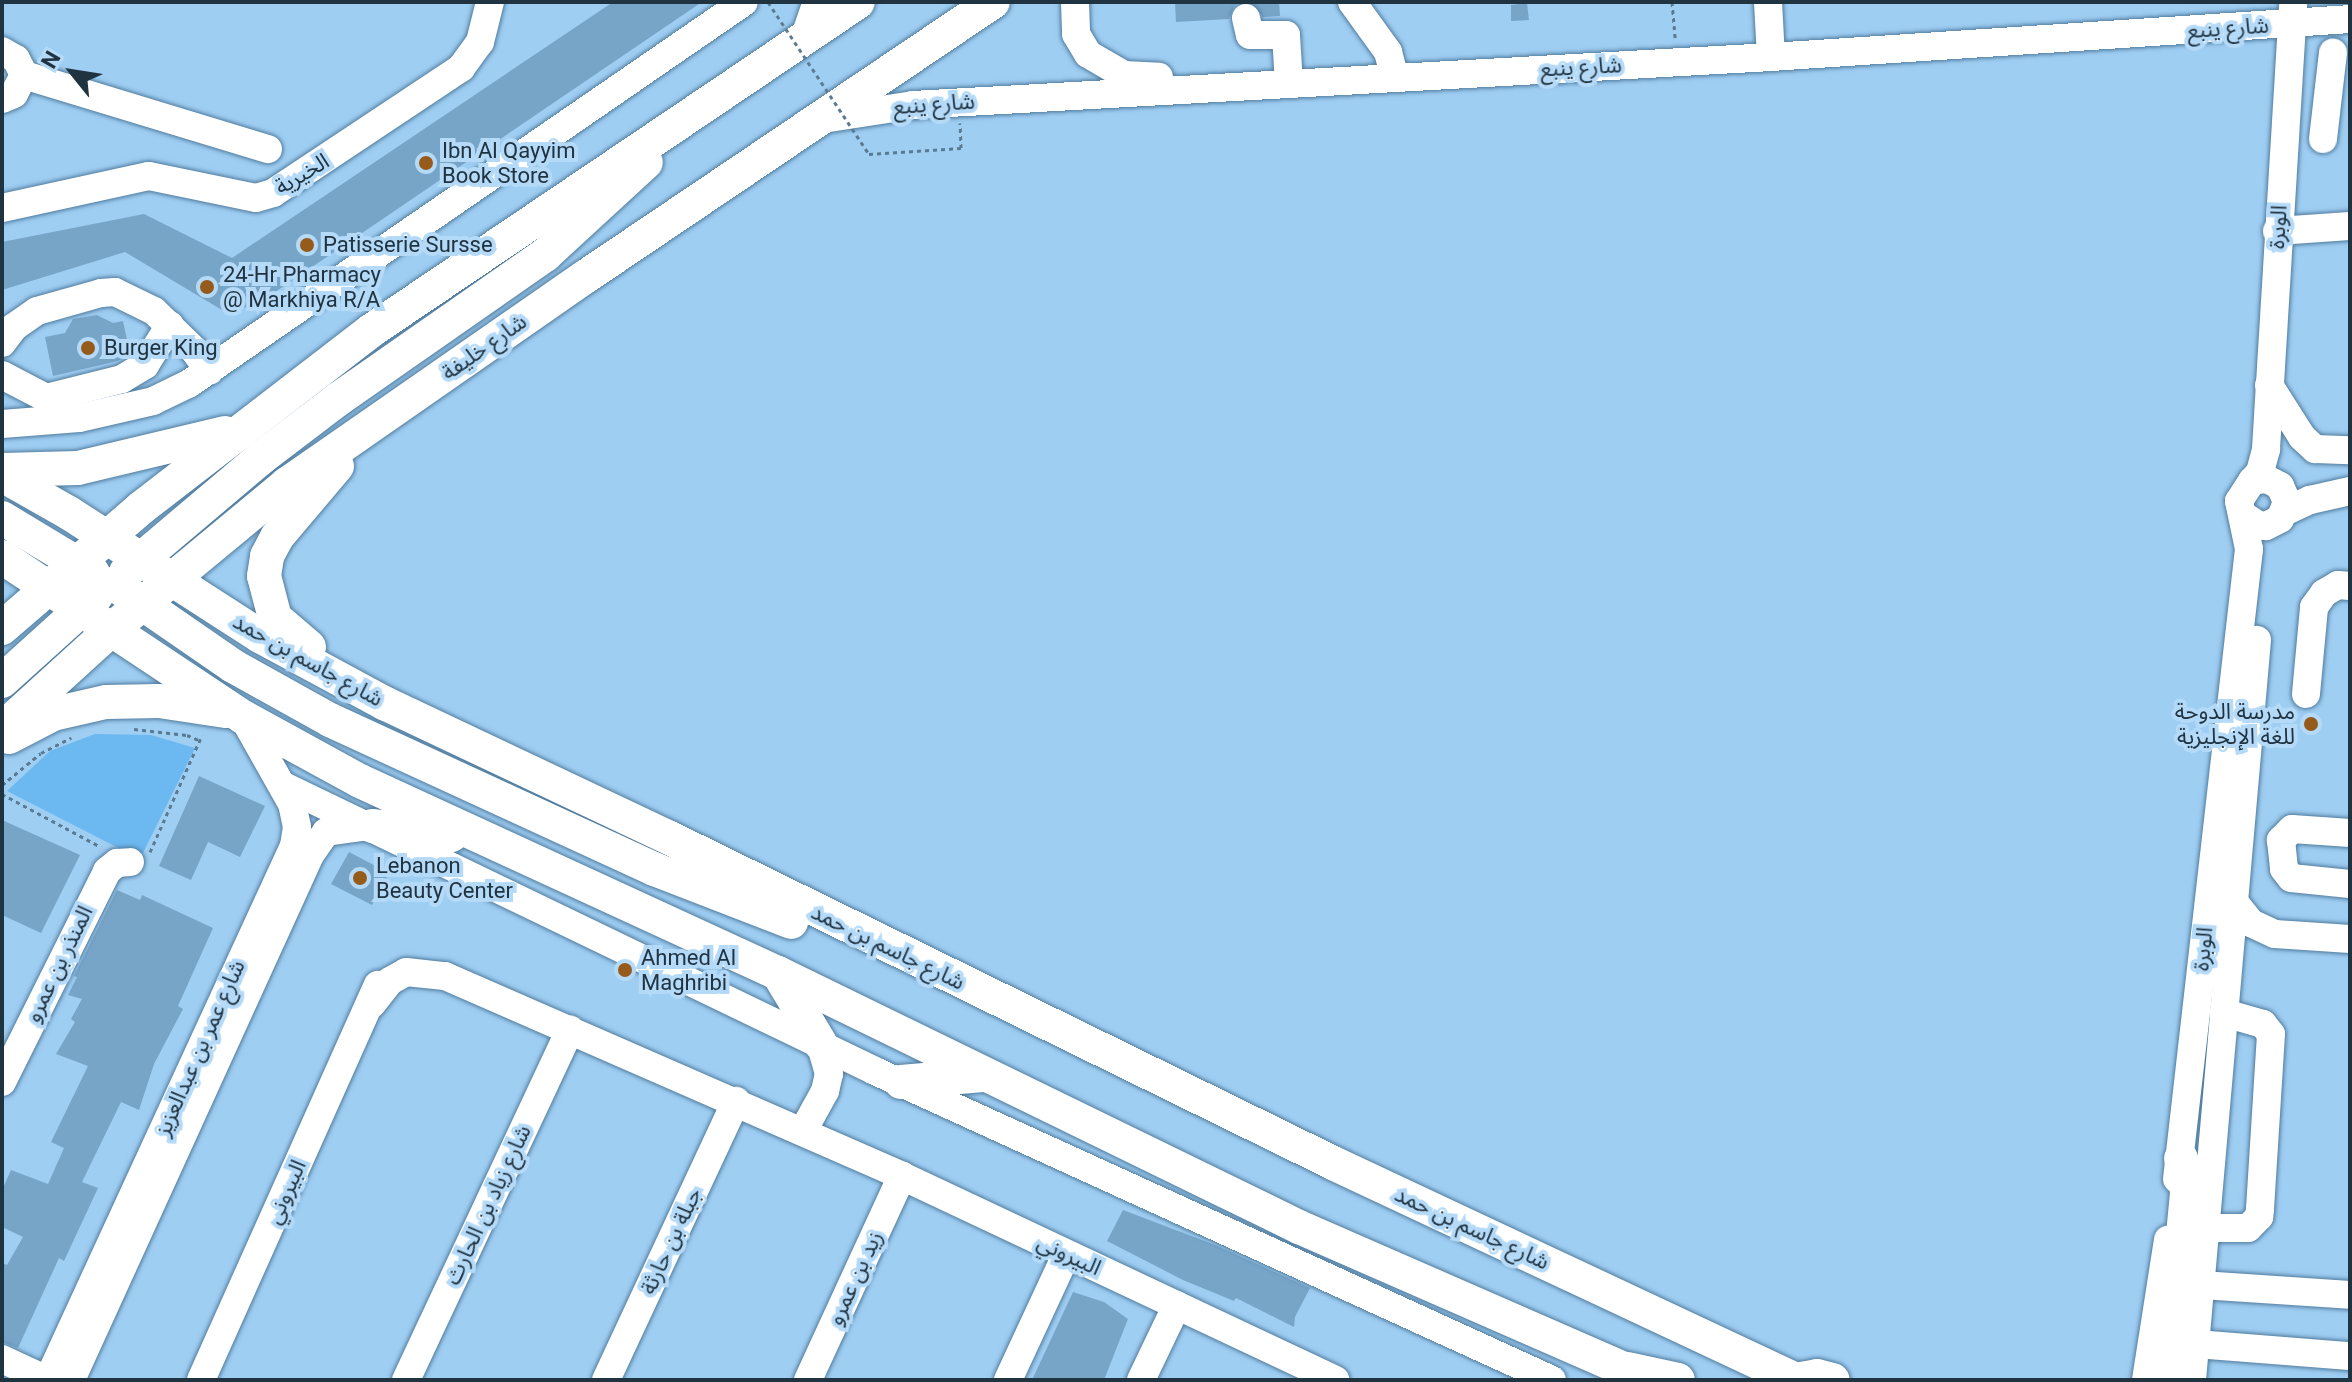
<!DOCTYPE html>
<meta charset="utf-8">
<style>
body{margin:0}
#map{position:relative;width:2352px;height:1382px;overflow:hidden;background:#9fcef3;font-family:Roboto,"Noto Sans Arabic",sans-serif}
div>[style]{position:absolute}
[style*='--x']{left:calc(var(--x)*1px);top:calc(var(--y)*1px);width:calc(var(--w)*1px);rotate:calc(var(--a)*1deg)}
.green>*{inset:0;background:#6cb8f0}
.building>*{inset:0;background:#77a5c8}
.path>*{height:3px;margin-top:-1.5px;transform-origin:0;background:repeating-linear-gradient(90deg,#5a7a92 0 4px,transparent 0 8px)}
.roads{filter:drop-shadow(0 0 2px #507c9e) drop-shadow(0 0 2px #507c9e)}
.minor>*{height:28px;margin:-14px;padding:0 14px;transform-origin:14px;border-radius:14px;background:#fff}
.major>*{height:34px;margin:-17px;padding:0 17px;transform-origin:17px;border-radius:17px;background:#fff}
.path-bridge>*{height:3px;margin-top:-1.5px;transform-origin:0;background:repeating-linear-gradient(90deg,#5a7a92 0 4px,transparent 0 8px)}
.dots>*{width:22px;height:22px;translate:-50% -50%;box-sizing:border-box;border:4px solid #b4daf8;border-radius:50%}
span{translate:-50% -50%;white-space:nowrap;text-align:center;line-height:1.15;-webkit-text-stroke:8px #b4daf8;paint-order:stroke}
.street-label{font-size:22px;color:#203341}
.poi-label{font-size:22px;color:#203341}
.left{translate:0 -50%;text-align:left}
.right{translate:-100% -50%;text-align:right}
.frame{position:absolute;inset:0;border:4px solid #203341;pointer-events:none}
.north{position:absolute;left:32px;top:32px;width:80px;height:80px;-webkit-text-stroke:6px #b4daf8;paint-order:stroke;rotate:300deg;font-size:22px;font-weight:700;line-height:32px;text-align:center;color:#203341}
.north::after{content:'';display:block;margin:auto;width:28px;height:36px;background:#203341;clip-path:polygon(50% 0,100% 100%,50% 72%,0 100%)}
</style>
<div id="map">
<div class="green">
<i style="clip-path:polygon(95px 734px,151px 735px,195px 748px,140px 859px,7px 791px,50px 751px)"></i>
</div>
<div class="building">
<i style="clip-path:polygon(613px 2px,702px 2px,259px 303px,227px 313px,125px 252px,2px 290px,2px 242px,144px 214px,232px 258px)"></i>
<i style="clip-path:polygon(1175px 2px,1241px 2px,1234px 6px,1229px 19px,1176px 22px)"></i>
<i style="clip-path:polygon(1251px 2px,1279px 2px,1280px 16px,1263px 17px)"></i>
<i style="clip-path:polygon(1527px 3px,1529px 20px,1511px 21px,1511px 5px)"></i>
<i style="clip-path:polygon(97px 315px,113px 323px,123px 321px,130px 354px,118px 361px,53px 376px,45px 337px,65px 333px,73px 319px)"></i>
<i style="clip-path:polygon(199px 776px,265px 806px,240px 857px,208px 842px,191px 880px,159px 866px)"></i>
<i style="clip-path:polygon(2px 820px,80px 855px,41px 933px,2px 915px)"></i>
<i style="clip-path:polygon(349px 852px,389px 873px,372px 905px,331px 884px)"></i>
<i style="clip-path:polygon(117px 890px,140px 900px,142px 895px,213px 928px,178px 1006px,183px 1009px,154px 1064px,139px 1110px,121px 1102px,82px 1182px,98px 1188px,64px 1261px,59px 1258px,18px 1348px,2px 1342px,2px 1263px,7px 1265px,23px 1237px,2px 1227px,2px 1190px,11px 1170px,48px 1184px,64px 1148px,51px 1142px,88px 1066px,56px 1054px,75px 1022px,71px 1019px,82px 999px,68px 995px,77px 977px,74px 976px)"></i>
<i style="clip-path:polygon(1123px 1210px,1215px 1245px,1310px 1288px,1295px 1317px,1294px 1327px,1236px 1298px,1234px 1301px,1183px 1280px,1107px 1241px)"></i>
<i style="clip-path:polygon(1073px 1292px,1104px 1302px,1128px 1319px,1104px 1380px,1032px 1380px)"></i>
</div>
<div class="path">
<i style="--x:1672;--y:2;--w:36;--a:85"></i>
<i style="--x:869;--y:154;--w:92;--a:-3.7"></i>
<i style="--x:961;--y:148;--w:25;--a:-92"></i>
<i style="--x:134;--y:729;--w:53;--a:6.5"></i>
<i style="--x:187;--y:735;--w:13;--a:23"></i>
<i style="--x:2;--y:785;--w:50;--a:-39.4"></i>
<i style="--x:41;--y:753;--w:34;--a:-27"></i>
<i style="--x:2;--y:794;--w:112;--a:28.2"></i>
<i style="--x:150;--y:852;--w:128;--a:-66"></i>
</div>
<div class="roads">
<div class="minor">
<i style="--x:1075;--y:2;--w:32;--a:88"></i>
<i style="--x:1076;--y:34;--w:23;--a:59"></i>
<i style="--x:1088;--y:54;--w:42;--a:30.3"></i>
<i style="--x:1124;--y:75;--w:35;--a:3"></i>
<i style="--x:1352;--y:2;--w:62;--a:54.2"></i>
<i style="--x:1388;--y:52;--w:27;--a:75"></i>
<i style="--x:1768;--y:2;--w:55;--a:86.9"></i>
<i style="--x:1246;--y:18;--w:17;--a:77"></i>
<i style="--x:1250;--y:35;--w:36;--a:0"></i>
<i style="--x:1286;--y:35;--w:49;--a:86.5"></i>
<i style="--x:804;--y:39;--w:39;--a:-71"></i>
<i style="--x:2;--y:51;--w:16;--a:30"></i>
<i style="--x:16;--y:59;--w:18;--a:63"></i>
<i style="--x:24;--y:75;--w:21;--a:118"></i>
<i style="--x:14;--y:94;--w:13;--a:157"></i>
<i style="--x:24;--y:75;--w:255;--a:16.9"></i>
<i style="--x:822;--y:119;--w:92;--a:-8.7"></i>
<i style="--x:913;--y:105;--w:859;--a:-3.2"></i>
<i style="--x:1771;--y:57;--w:580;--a:-3.75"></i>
<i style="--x:2323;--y:139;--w:87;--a:-83.4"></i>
<i style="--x:2;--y:208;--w:150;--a:-12.3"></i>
<i style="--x:149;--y:176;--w:109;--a:11.6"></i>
<i style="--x:256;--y:198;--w:18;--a:-16"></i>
<i style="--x:273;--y:193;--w:226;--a:-33.6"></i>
<i style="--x:461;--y:68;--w:32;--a:-54"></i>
<i style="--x:480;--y:42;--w:41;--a:-76"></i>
<i style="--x:2277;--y:231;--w:73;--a:-3.9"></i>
<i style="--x:2;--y:343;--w:20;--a:-53"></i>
<i style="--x:14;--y:327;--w:28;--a:-35"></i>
<i style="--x:37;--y:311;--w:66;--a:-15.7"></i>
<i style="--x:101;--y:293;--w:14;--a:-4"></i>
<i style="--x:115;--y:292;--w:43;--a:26"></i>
<i style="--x:154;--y:311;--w:56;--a:44.3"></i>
<i style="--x:194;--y:350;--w:26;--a:54"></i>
<i style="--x:2;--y:375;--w:50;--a:27.6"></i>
<i style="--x:46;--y:398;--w:78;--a:-14"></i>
<i style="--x:122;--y:379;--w:27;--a:-31"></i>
<i style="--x:145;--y:365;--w:47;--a:-58"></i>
<i style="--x:2269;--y:385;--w:62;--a:57.6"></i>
<i style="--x:2302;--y:437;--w:18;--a:43"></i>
<i style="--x:2315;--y:449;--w:35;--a:2"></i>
<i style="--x:2;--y:424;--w:77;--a:-4.5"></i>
<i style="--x:79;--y:418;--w:76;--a:-12.9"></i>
<i style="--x:153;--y:401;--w:41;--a:-25.9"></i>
<i style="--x:190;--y:383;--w:672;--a:-34.52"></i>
<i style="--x:2252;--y:481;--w:12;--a:-48"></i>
<i style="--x:2260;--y:472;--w:24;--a:-75"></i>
<i style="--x:2266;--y:449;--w:444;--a:-86.5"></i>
<i style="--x:2284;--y:512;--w:29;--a:-25"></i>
<i style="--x:2310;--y:500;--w:41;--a:-12.7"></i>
<i style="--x:2306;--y:694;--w:87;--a:-84.7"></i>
<i style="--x:2314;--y:607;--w:17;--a:-54"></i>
<i style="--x:2324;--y:593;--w:16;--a:-30"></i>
<i style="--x:2338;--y:585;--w:12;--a:5"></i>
<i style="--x:284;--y:786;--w:656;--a:25.74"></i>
<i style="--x:875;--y:1071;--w:744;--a:24.53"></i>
<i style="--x:2350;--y:833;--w:58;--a:-176.1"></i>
<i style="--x:2292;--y:829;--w:16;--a:135"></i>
<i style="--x:2281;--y:840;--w:29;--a:84"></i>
<i style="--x:2284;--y:869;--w:11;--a:52"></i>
<i style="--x:2291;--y:878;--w:59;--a:5.8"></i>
<i style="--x:2235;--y:903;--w:26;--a:51"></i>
<i style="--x:2251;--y:923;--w:26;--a:25"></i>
<i style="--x:2275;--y:934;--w:75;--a:3.8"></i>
<i style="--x:372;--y:1004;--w:29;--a:-52"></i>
<i style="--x:390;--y:981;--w:18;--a:-29"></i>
<i style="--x:406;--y:972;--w:39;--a:6"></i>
<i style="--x:445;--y:976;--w:499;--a:23.6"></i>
<i style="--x:902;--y:1176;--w:479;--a:25.2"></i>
<i style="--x:2;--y:1082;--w:236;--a:-63.5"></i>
<i style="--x:107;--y:871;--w:13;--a:-39"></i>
<i style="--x:117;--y:863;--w:13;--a:-4"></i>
<i style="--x:803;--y:1131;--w:46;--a:-61.2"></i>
<i style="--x:825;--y:1091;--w:17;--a:-77"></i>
<i style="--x:829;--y:1074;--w:32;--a:-106"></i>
<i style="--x:2177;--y:1179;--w:634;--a:-83.48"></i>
<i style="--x:2249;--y:549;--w:49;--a:-101.8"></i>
<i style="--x:2239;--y:501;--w:24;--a:-57"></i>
<i style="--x:2252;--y:481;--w:15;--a:-8"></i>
<i style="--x:2267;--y:479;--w:15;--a:28"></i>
<i style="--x:2280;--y:486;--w:17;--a:66"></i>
<i style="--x:2287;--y:502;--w:18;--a:112"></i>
<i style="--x:2280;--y:519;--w:16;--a:153"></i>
<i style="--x:2266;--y:526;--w:8;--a:-173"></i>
<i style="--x:2258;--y:525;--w:17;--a:-147"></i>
<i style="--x:2207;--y:1228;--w:41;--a:0"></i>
<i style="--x:2248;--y:1228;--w:16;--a:-45"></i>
<i style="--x:2259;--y:1217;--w:8;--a:-83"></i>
<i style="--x:2260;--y:1209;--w:175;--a:-86.4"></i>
<i style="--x:2271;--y:1034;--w:13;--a:-129"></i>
<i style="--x:2263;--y:1024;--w:41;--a:-164.2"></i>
<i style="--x:2201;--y:1285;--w:149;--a:3.8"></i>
<i style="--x:2196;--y:1344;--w:154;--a:4.5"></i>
<i style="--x:2;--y:1359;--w:50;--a:25"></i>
<i style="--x:48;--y:1380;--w:588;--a:-65.27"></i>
<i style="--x:294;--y:846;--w:19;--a:-81"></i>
<i style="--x:297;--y:827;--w:24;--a:-102"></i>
<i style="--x:292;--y:804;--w:100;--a:-119.4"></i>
<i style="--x:71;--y:1380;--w:577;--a:-65.52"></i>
<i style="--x:310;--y:855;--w:28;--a:-55"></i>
<i style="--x:326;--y:832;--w:42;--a:-8.1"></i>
<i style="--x:201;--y:1380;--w:433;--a:-65.9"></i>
<i style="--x:406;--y:1380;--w:387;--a:-64.9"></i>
<i style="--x:606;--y:1380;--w:308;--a:-65"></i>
<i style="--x:808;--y:1380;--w:225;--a:-65.3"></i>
<i style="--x:1008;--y:1380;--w:138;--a:-65.1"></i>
<i style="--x:1141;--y:1380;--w:83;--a:-64.4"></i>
<i style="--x:2146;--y:1380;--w:142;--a:-81.1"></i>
<i style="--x:2192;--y:1380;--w:743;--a:-84.98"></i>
</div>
<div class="major">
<i style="--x:2;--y:470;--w:76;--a:-1.5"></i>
<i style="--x:78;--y:468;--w:151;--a:-13.4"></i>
<i style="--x:2;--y:475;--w:77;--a:29.6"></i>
<i style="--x:69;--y:513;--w:227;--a:32.8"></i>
<i style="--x:260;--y:636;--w:143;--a:28.4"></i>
<i style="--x:386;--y:704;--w:314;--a:25.3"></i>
<i style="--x:670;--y:838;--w:738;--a:26.11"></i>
<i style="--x:1333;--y:1163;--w:511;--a:25.11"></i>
<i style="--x:2;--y:518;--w:106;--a:31.1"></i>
<i style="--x:2;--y:557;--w:289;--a:33.6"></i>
<i style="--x:243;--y:717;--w:133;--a:28.7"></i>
<i style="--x:360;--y:781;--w:460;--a:24.7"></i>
<i style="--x:778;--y:973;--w:580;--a:25.99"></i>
<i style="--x:1299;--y:1227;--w:383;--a:23.6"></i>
<i style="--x:126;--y:572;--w:177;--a:-40.2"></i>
<i style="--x:261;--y:458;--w:96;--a:-37.3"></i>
<i style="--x:337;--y:400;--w:254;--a:-34.9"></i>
<i style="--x:545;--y:255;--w:137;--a:-42.6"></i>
<i style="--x:48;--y:588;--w:39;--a:-12"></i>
<i style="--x:86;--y:580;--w:32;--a:11"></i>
<i style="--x:117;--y:586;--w:141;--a:34.6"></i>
<i style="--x:233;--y:666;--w:111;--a:29.1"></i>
<i style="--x:330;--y:720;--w:357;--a:24.7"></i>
<i style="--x:654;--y:869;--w:147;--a:21.1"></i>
<i style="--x:2;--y:628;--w:184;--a:-40.8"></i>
<i style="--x:141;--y:508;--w:292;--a:-37.6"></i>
<i style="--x:372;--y:330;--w:586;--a:-34.02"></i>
<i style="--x:309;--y:647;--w:45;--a:-139.5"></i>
<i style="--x:275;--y:618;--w:43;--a:-104.7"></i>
<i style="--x:264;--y:576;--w:20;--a:-81"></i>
<i style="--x:267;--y:556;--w:21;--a:-62"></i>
<i style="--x:277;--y:537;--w:93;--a:-49.8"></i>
<i style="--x:2;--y:681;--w:127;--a:-42.1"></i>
<i style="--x:2;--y:729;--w:149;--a:-42.3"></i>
<i style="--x:112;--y:629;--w:227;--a:-39.6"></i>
<i style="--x:287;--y:484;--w:363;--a:-34.8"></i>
<i style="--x:585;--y:277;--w:492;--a:-34"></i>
<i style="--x:9;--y:737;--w:50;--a:-27.6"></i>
<i style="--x:53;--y:714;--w:54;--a:-12.8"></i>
<i style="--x:106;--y:702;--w:53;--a:-1.1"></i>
<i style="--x:159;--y:701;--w:67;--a:8.6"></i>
<i style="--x:372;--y:826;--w:80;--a:6.5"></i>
<i style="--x:778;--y:973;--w:82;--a:59"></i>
<i style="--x:901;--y:1082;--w:82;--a:-4.9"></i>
<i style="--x:1628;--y:1369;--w:51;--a:12.4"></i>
<i style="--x:1795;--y:1380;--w:22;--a:-10"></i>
<i style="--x:1817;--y:1376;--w:16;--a:14"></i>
<i style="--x:2169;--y:1380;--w:189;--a:-84.5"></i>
<i style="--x:2187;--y:1192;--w:34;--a:-100"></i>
</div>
</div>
<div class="path-bridge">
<i style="--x:768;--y:2;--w:182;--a:56.4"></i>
</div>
<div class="dots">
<i style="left:426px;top:163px;background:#965a1b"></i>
<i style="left:307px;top:245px;background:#965a1b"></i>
<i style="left:207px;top:287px;background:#965a1b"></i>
<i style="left:88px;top:348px;background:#965a1b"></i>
<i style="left:2311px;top:724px;background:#965a1b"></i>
<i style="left:360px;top:878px;background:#965a1b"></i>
<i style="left:625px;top:970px;background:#965a1b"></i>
</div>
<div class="street-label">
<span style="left:2228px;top:28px;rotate:-4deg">شارع ينبع</span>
<span style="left:1581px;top:67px;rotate:-3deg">شارع ينبع</span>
<span style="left:934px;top:104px;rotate:-4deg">شارع ينبع</span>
<span style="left:302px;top:174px;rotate:-31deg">الخيرية</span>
<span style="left:2278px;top:227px;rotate:-86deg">الوبرة</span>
<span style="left:484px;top:347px;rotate:-35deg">شارع خليفة</span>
<span style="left:308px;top:660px;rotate:29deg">شارع جاسم بن حمد</span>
<span style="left:888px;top:947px;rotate:26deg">شارع جاسم بن حمد</span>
<span style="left:2203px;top:949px;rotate:-84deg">الوبرة</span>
<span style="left:59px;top:964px;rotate:-64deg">المنذر بن عمرو</span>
<span style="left:200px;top:1048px;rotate:-66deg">شارع عمر بن عبدالعزيز</span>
<span style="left:286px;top:1192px;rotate:-66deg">البيروني</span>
<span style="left:488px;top:1205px;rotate:-65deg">شارع زياد بن الحارث</span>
<span style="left:1472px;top:1228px;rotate:25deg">شارع جاسم بن حمد</span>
<span style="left:671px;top:1241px;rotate:-65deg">جبلة بن حارثة</span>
<span style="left:1069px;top:1255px;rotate:25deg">البيروني</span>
<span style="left:855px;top:1278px;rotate:-65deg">زيد بن عمرو</span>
</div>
<div class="poi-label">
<span class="left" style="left:442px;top:163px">Ibn Al Qayyim<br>Book Store</span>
<span class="left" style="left:323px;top:245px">Patisserie Sursse</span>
<span class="left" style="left:223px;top:287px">24-Hr Pharmacy<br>@ Markhiya R/A</span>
<span class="left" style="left:104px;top:348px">Burger King</span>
<span class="right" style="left:2295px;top:724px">مدرسة الدوحة<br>للغة الإنجليزية</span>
<span class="left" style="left:376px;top:878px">Lebanon<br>Beauty Center</span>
<span class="left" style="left:641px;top:970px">Ahmed Al<br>Maghribi</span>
</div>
<div class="frame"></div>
<div class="north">N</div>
</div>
